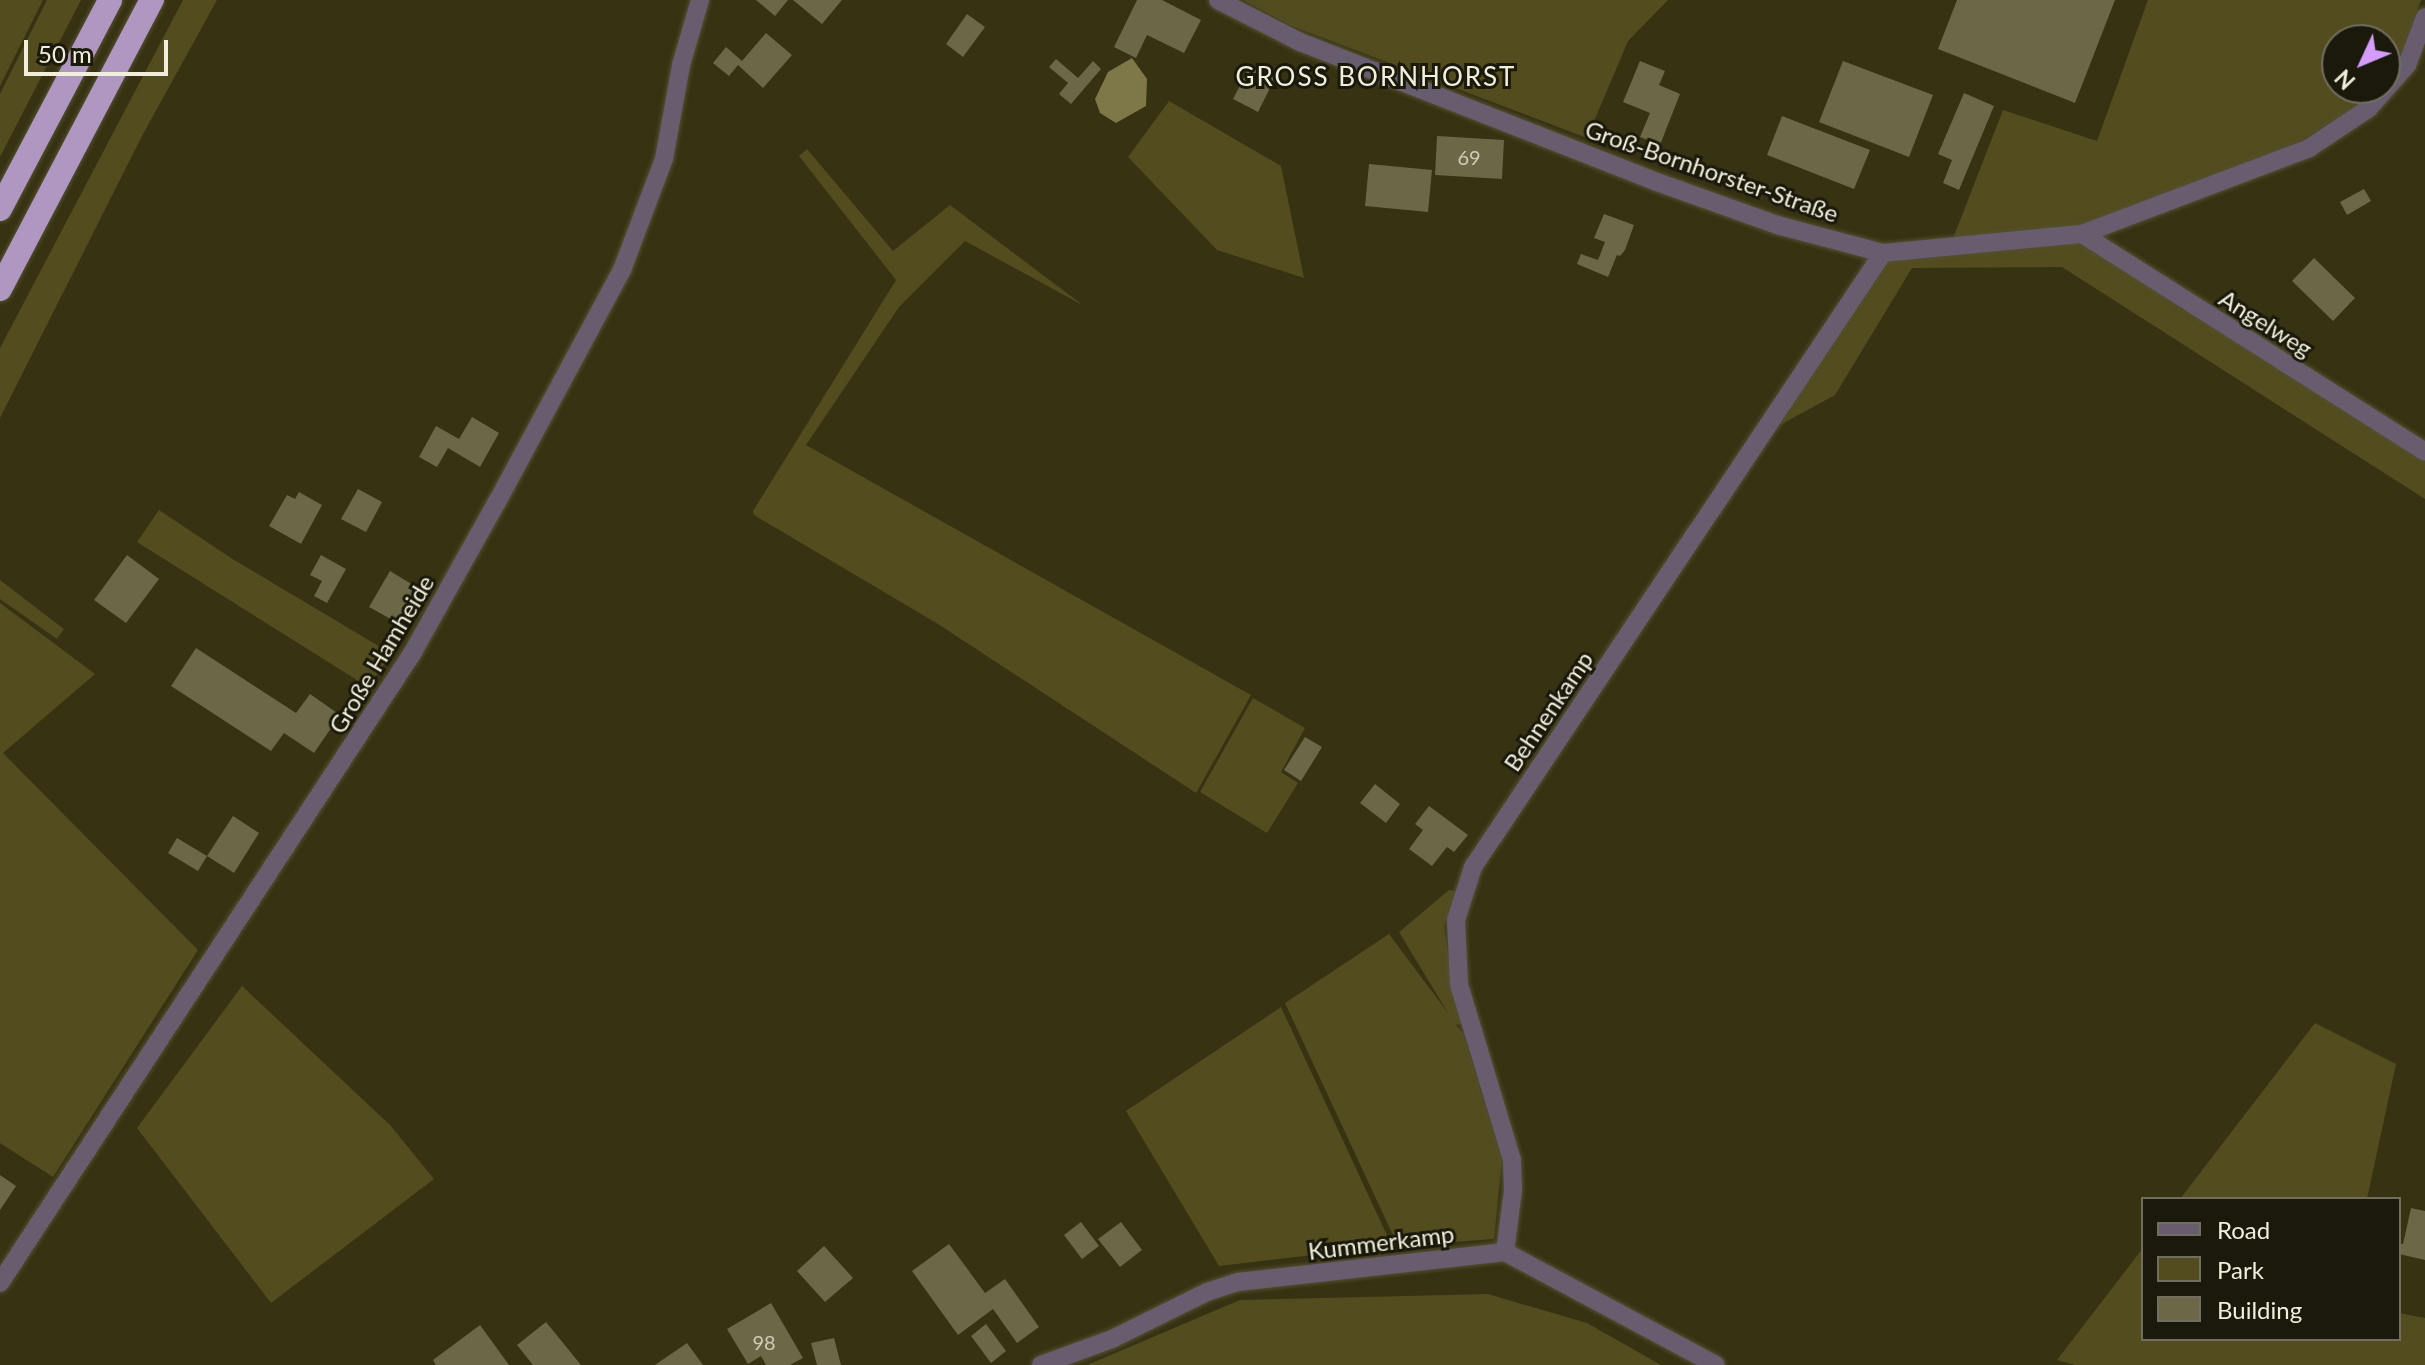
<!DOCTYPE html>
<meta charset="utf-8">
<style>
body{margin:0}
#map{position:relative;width:2425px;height:1365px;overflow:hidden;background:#363212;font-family:Lato,sans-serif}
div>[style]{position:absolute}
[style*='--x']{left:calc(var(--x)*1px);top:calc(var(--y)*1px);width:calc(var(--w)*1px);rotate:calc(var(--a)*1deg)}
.green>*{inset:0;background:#534c1f}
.water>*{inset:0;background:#7e7748}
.building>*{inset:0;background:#6c6746}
.roads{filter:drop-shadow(0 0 2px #545032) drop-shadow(0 0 2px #545032)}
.minor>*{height:18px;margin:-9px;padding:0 9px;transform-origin:9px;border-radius:9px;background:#675d6e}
.motorway>*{height:24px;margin:-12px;padding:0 12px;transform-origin:12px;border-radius:12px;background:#b097c1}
span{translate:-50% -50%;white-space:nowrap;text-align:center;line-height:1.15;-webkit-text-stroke:6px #1b190c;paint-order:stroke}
.number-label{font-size:20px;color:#d0ccb6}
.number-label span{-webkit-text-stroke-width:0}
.street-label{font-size:24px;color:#f1eedc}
.neighbourhood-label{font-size:26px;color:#f1eedc;letter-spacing:2px}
.legend{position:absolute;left:2141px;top:1197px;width:260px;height:144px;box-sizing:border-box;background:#1b190c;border:2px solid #716e5f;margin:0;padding:10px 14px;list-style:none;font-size:24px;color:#f1eedc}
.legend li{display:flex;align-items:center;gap:16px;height:40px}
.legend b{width:40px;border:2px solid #716e5f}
.north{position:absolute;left:2321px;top:24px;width:80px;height:80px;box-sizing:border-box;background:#1b190c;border:2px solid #716e5f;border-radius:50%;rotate:226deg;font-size:22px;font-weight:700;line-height:32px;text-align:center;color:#f1eedc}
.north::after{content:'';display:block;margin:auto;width:28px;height:36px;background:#d59cfb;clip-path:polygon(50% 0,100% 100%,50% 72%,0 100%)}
.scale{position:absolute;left:24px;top:40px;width:144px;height:36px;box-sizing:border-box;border:4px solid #f1eedc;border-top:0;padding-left:10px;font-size:24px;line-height:28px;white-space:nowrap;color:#f1eedc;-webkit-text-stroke:6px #1b190c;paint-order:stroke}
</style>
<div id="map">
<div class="green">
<i style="clip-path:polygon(0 0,43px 0,0 86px)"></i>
<i style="clip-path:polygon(47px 0,81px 0,0 157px,0 94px)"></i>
<i style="clip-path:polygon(183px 0,217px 0,142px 136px,0 418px,0 348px)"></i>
<i style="clip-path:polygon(1243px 0,1668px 0,1628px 41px,1587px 138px,1292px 26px)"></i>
<i style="clip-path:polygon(2148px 0,2421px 0,2399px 60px,2385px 75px,2385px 40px,2337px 40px,2337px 88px,2374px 88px,2360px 104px,2299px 142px,2077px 229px,1952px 241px,2003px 110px,2097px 141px)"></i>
<i style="clip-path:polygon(1169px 101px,1281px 166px,1304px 278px,1217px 250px,1128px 157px)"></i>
<i style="clip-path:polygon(807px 149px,893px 251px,950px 205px,1084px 306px,965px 241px,899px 307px,806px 445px,1251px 695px,1196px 793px,938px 624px,754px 515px,753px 511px,896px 280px,799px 156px)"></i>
<i style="clip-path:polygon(2078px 240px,2425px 459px,2425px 499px,2062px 267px,1912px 268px,1835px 395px,1780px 425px,1885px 259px)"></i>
<i style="clip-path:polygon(159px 510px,231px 558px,392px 654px,368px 687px,137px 542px)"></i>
<i style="clip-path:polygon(0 580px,64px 629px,57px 639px,0 599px)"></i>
<i style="clip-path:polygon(0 603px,95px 674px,3px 753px,198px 950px,53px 1177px,0 1143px)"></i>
<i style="clip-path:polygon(1253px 698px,1305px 728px,1281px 772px,1298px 783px,1267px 833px,1200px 792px)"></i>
<i style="clip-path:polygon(1449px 890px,1457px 891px,1444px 926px,1452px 982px,1466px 1023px,1456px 1025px,1463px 1033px,1502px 1160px,1494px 1239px,1398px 1246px,1285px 1003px,1389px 934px,1448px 1013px,1399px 932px)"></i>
<i style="clip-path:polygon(242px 986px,390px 1125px,434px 1179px,271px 1303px,137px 1128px)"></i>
<i style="clip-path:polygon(1281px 1007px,1392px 1246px,1219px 1266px,1126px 1111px)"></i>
<i style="clip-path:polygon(2315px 1023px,2396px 1064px,2367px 1199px,2180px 1199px)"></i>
<i style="clip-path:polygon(2143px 1248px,2143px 1339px,2399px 1339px,2399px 1313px,2425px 1318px,2425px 1365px,2075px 1365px,2057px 1360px)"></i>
<i style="clip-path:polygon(1488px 1294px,1587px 1323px,1661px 1365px,1087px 1365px,1240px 1300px)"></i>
</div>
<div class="water">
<i style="clip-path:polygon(1132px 58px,1147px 79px,1146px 106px,1116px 123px,1100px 113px,1095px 99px,1108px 72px)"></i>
</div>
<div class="building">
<i style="clip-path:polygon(756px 0,788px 0,775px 16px)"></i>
<i style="clip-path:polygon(793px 0,842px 0,822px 24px)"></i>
<i style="clip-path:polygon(1137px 0,1162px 0,1201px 20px,1184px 53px,1147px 35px,1136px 58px,1114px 47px)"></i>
<i style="clip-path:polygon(1957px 0,2115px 0,2075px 103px,1938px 49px)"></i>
<i style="clip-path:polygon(967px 14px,985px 27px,963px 57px,946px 44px)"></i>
<i style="clip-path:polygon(766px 33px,792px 55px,763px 88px,738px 65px,729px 76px,713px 63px,726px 47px,742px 61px)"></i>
<i style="clip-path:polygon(1056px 59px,1078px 78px,1093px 61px,1101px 69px,1071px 104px,1059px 94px,1068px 83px,1049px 67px)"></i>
<i style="clip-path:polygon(1640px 61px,1665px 71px,1659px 85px,1680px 94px,1660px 145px,1640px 137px,1650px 113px,1623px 102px)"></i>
<i style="clip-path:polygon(1843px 61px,1933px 95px,1909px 157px,1819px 122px)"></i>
<i style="clip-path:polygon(1250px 66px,1275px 78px,1258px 112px,1233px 99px)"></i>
<i style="clip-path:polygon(1964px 93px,1994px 106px,1959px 190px,1943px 183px,1952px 160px,1938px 154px)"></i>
<i style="clip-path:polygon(1782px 116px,1870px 150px,1854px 189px,1767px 155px)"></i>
<i style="clip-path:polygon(1437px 136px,1504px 140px,1502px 179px,1435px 175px)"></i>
<i style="clip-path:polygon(1369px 164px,1432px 170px,1428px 212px,1365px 206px)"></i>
<i style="clip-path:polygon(2364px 189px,2371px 201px,2347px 215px,2340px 202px)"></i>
<i style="clip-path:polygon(1604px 214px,1634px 225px,1625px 250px,1620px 256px,1617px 255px,1608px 277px,1577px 264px,1581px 254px,1598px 260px,1605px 242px,1594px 238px)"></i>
<i style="clip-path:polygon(2314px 258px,2355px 298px,2333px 321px,2292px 281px)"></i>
<i style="clip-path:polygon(472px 417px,499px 433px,480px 467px,448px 448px,437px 467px,419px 457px,436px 426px,459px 439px)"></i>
<i style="clip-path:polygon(358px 489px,382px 502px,366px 532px,341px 519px)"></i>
<i style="clip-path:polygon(299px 492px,322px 505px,301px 544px,269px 526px,287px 495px,295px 499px)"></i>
<i style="clip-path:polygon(127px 555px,159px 579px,126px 623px,94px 600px)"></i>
<i style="clip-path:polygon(321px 555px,346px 569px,327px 603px,314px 596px,322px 581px,310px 575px)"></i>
<i style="clip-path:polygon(390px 571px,418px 588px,398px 623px,369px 607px)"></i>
<i style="clip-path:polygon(196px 648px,296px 713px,310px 694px,340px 715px,314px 753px,284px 733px,271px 751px,171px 686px)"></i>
<i style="clip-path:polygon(1305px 737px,1322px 747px,1301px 781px,1284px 770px)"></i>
<i style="clip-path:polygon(1375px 784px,1400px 804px,1386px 823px,1360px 803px)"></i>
<i style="clip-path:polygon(1429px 806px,1468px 835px,1454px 852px,1447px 847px,1432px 866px,1409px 849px,1423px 830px,1415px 824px)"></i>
<i style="clip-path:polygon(233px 816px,259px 833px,234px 873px,207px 856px)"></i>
<i style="clip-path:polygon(177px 838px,207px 856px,198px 871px,168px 853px)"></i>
<i style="clip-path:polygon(0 1175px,16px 1186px,0 1210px)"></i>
<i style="clip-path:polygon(2411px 1208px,2425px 1211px,2425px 1260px,2399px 1254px,2399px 1243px,2403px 1244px)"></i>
<i style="clip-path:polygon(1081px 1222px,1099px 1246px,1082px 1259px,1064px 1235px)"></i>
<i style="clip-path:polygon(1121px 1222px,1142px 1250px,1120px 1267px,1098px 1239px)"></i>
<i style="clip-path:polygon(949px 1244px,985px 1293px,1005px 1279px,1039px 1327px,1017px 1343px,993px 1309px,958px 1335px,912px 1271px)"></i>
<i style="clip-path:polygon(824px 1246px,853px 1278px,825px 1302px,797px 1271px)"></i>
<i style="clip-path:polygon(771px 1303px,803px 1358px,790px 1365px,766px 1365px,761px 1356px,748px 1364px,727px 1329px)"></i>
<i style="clip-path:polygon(546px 1322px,581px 1365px,533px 1365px,517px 1345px)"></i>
<i style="clip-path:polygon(986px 1324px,1006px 1351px,991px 1363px,971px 1336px)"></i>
<i style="clip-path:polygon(480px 1325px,509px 1365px,436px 1365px,433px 1360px)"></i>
<i style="clip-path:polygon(834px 1338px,841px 1365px,817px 1365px,811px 1343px)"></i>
<i style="clip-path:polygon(687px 1343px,703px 1365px,655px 1365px)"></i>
</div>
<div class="roads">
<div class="minor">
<i style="--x:1218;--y:0;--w:92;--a:27.1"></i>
<i style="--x:1300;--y:42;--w:383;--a:21.4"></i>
<i style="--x:1657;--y:182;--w:127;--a:19.7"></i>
<i style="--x:1777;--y:225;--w:110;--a:14.8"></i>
<i style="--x:1883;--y:253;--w:200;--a:-5.5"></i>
<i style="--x:2082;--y:234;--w:243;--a:-20.7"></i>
<i style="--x:2309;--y:148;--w:71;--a:-33.5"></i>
<i style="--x:2368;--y:109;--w:59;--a:-48.4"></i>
<i style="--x:2407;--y:65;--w:51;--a:-69.4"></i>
<i style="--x:2082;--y:234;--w:406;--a:32.4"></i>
<i style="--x:1505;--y:1252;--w:63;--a:-82.6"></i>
<i style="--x:1513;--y:1190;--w:30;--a:-92"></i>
<i style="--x:1512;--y:1160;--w:184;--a:-106.8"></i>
<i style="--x:1459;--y:984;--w:64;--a:-92.7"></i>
<i style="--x:1456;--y:920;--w:56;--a:-72.2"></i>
<i style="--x:1473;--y:867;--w:738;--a:-56.27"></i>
<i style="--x:0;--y:1283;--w:754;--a:-56.79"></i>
<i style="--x:413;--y:652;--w:172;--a:-60.8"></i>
<i style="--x:497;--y:502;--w:264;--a:-61.7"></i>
<i style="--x:622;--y:270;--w:119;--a:-69.3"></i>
<i style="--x:664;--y:159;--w:96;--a:-79.7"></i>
<i style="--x:681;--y:65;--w:68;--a:-73.7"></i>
<i style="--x:1041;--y:1365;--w:76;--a:-20.1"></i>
<i style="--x:1112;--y:1339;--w:106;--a:-26.3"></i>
<i style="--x:1207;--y:1292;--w:33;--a:-18"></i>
<i style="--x:1238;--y:1282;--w:269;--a:-6.4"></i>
<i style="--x:1505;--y:1252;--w:239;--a:28.2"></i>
</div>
<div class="motorway">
<i style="--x:0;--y:209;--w:236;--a:-62.2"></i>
<i style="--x:0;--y:289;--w:327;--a:-62.3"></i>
</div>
</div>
<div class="number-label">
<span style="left:1469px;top:157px">69</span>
<span style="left:764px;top:1342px">98</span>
</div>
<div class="street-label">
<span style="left:1712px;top:171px;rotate:19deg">Groß-Bornhorster-Straße</span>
<span style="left:2266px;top:323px;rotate:32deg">Angelweg</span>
<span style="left:381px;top:654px;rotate:-59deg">Große Hamheide</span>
<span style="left:1548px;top:711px;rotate:-56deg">Behnenkamp</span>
<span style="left:1381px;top:1242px;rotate:-7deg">Kummerkamp</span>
</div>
<div class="neighbourhood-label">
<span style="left:1376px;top:77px">GROSS BORNHORST</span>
</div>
<ul class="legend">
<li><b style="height:10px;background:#675d6e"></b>Road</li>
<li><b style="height:22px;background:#534c1f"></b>Park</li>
<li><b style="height:22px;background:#6c6746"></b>Building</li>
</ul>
<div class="north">N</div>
<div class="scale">50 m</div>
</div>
